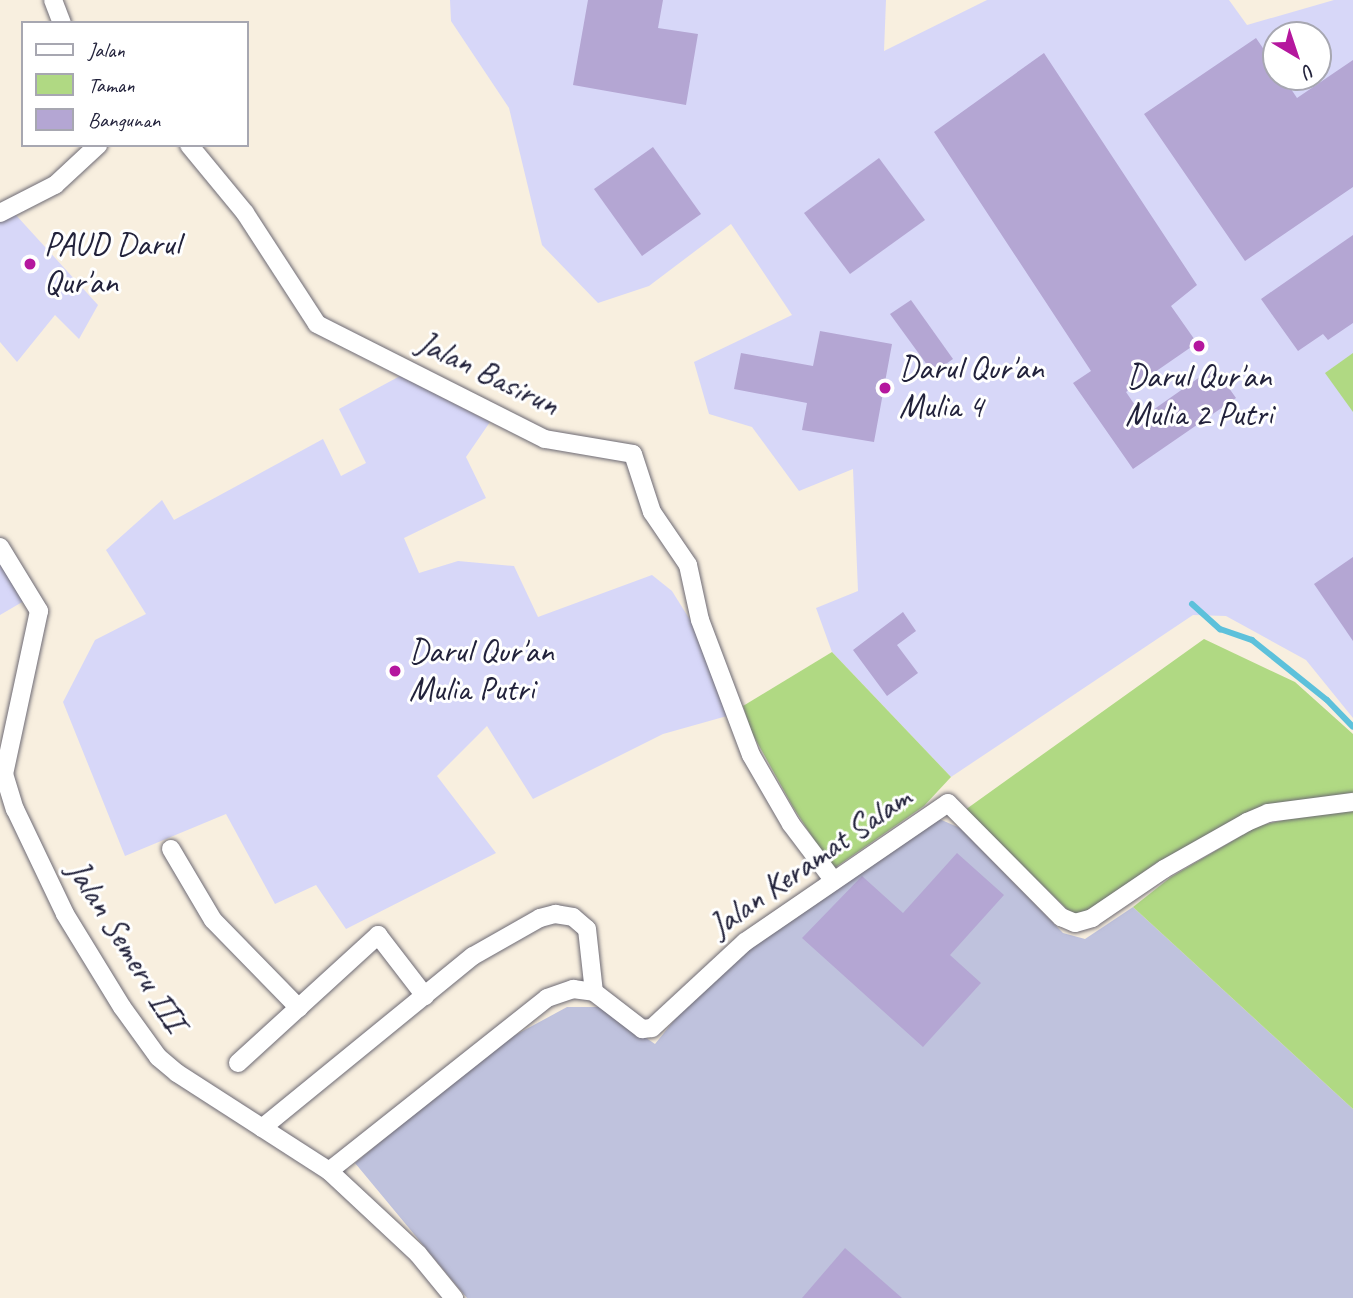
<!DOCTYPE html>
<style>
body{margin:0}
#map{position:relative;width:1353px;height:1298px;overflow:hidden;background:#f8efdf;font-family:Caveat,sans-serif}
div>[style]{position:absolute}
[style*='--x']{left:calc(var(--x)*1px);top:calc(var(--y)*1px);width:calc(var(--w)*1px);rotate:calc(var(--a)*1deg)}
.built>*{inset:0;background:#d7d7f8}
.industrial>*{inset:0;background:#bfc2dd}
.green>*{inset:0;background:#b0d983}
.stream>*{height:6px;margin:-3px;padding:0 3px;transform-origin:3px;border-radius:3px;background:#5dc1db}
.building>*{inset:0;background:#b4a6d3}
.roads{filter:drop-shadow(0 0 2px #6d6a74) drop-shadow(0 0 2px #6d6a74)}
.street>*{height:18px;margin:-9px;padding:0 9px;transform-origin:9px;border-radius:9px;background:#fff}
.dots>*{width:19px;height:19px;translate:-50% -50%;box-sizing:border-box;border:4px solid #fff;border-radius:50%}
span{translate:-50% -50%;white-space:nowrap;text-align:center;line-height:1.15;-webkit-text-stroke:6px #fff;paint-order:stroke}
.poi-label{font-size:33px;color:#22223b}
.left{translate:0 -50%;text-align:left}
.street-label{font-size:33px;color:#22223b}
.legend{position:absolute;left:21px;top:21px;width:228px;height:126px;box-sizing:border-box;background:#fff;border:2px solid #a7a7b1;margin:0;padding:9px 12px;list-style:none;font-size:21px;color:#22223b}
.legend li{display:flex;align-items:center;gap:14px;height:35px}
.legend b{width:35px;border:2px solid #a7a7b1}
.north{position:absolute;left:1262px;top:21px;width:70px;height:70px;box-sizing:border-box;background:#fff;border:2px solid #a7a7b1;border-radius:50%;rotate:141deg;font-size:19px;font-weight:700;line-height:28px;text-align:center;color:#22223b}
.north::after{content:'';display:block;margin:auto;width:24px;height:32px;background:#b5179e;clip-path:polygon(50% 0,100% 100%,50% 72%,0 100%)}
</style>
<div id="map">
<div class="built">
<i style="clip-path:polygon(evenodd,450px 0,886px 0,884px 51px,987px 0,1229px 0,1247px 25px,1334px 0,1353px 0,1353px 718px,1306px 660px,1226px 616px,1193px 615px,951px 777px,832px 652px,816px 608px,858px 591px,853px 469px,799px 491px,752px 427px,709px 414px,694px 362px,792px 315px,731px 224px,649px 286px,598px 303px,542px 245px,509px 108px,451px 21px,450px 0,1276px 35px,1318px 35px,1318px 77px,1276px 77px,1276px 35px)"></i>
<i style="clip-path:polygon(15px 214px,98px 305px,79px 339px,55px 315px,17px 362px,0 342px,0 222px)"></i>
<i style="clip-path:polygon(400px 376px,490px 422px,466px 457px,486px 498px,404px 538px,419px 573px,458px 561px,514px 566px,538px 617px,652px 575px,672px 591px,692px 623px,727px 716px,663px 734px,533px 799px,487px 726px,437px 776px,496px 853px,346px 929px,316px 885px,275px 904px,226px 814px,125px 856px,63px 702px,95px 640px,146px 614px,106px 550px,162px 500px,174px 520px,323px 439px,341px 476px,366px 463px,339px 409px)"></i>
<i style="clip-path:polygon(0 558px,24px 601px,0 615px)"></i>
</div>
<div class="industrial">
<i style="clip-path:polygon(937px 818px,960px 828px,1063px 933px,1085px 939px,1133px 907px,1353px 1109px,1353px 1298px,467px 1298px,355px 1163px,499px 1044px,567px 1007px,600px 1007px,655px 1044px,718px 966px)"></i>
</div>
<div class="green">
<i style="clip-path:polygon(1353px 353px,1353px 412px,1325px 373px)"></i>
<i style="clip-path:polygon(1204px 639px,1295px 682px,1353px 734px,1353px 793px,1257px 809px,1156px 863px,1089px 912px,1072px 914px,965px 810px)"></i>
<i style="clip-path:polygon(832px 652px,951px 777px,924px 806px,833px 869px,793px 807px,752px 733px,743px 706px)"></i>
<i style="clip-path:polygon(1353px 811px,1353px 1109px,1133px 907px,1171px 877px,1258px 826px,1314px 813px)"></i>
</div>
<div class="stream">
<i style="--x:1192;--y:604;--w:38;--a:42"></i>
<i style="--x:1220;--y:629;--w:34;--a:19"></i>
<i style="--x:1252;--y:640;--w:96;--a:38.7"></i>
<i style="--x:1327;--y:700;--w:37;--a:46"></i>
</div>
<div class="building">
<i style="clip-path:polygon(588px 0,663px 0,658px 28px,698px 34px,686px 105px,573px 85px)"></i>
<i style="clip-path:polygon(1256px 38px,1276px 67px,1276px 77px,1283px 77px,1297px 98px,1353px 60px,1353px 187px,1245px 261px,1144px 114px)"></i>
<i style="clip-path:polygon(1044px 53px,1197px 285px,1171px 306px,1197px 343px,1126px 392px,1143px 417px,1214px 367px,1236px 398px,1133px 469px,1073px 383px,1091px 371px,934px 132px)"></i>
<i style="clip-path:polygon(653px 147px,701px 214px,642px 256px,594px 189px)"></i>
<i style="clip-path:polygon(879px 158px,925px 220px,850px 274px,804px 213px)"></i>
<i style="clip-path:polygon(1353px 235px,1353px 323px,1328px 340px,1323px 334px,1298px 351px,1261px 299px)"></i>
<i style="clip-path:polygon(911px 300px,953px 359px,933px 373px,890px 314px)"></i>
<i style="clip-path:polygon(820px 331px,892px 344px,874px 442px,802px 430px,807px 403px,734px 389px,741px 353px,813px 366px)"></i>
<i style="clip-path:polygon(1353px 557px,1353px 641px,1314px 584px)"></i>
<i style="clip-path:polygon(903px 612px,916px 631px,897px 645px,918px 673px,887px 696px,853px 650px)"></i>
<i style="clip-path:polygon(957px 853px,1004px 895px,950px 955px,981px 983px,923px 1047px,802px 938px,862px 876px,903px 913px)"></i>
<i style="clip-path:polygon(845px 1248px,902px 1298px,802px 1298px)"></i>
</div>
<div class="roads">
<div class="street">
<i style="--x:53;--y:0;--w:25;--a:69"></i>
<i style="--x:189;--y:145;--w:88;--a:50.5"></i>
<i style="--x:245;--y:213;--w:132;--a:57"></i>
<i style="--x:317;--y:324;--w:255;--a:26.8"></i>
<i style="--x:545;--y:439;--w:89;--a:9.7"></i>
<i style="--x:633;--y:454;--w:61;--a:71.9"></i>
<i style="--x:652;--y:512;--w:64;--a:55.8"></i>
<i style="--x:688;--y:565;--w:56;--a:77.7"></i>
<i style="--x:700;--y:620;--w:144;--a:69.3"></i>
<i style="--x:751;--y:755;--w:80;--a:59.9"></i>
<i style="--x:791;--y:824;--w:71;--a:53"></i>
<i style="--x:0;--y:213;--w:62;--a:-27"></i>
<i style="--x:55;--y:185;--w:59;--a:-42.9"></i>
<i style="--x:0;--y:547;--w:75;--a:58.6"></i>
<i style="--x:39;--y:611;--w:167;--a:102.1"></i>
<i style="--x:4;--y:774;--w:37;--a:73"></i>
<i style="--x:15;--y:809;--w:116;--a:64.5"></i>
<i style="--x:65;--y:914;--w:109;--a:58.5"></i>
<i style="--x:122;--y:1007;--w:62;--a:54.2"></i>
<i style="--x:158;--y:1057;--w:25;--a:40"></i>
<i style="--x:177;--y:1073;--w:181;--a:32.8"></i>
<i style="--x:329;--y:1171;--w:122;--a:43"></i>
<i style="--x:418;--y:1254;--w:57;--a:50.7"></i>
<i style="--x:171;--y:849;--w:82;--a:59.4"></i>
<i style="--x:213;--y:920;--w:123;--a:45.7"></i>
<i style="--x:238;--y:1063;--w:190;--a:-42.4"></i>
<i style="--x:378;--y:935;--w:77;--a:52.4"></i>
<i style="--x:262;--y:1128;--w:272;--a:-39.2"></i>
<i style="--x:473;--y:956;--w:77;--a:-29.6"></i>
<i style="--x:540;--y:918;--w:16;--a:-15"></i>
<i style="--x:555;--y:914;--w:18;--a:9"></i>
<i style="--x:573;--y:917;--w:18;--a:41"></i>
<i style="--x:587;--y:929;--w:63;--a:83.7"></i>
<i style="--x:329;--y:1171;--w:278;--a:-38.4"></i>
<i style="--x:547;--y:998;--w:28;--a:-19"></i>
<i style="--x:573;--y:989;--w:21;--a:8"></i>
<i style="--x:594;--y:992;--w:61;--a:37.6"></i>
<i style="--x:642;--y:1029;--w:10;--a:-6"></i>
<i style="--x:652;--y:1028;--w:127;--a:-42.8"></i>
<i style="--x:745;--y:942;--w:246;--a:-34.4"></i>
<i style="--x:948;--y:803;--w:161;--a:45.3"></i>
<i style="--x:1061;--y:917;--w:15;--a:23"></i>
<i style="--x:1075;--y:923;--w:18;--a:-16"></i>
<i style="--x:1092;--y:918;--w:87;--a:-34.2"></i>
<i style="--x:1164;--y:869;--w:95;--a:-29.5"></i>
<i style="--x:1247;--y:822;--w:23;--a:-23"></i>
<i style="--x:1268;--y:813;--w:86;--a:-7.4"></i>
</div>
</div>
<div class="dots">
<i style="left:30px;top:264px;background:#b5179e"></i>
<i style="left:1199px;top:346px;background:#b5179e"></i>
<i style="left:885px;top:388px;background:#b5179e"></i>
<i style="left:395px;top:671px;background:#b5179e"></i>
</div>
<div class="poi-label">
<span class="left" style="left:44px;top:264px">PAUD Darul<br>Qur'an</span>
<span class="left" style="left:899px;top:388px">Darul Qur'an<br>Mulia 4</span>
<span style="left:1199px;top:396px">Darul Qur'an<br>Mulia 2 Putri</span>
<span class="left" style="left:409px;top:671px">Darul Qur'an<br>Mulia Putri</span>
</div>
<div class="street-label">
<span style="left:488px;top:374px;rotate:26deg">Jalan Basirun</span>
<span style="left:810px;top:862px;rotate:-35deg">Jalan Keramat Salam</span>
<span style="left:126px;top:946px;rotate:58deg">Jalan Semeru III</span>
</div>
<ul class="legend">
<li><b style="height:9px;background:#fff"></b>Jalan</li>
<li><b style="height:19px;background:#b0d983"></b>Taman</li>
<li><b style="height:19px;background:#b4a6d3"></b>Bangunan</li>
</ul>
<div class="north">U</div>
</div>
